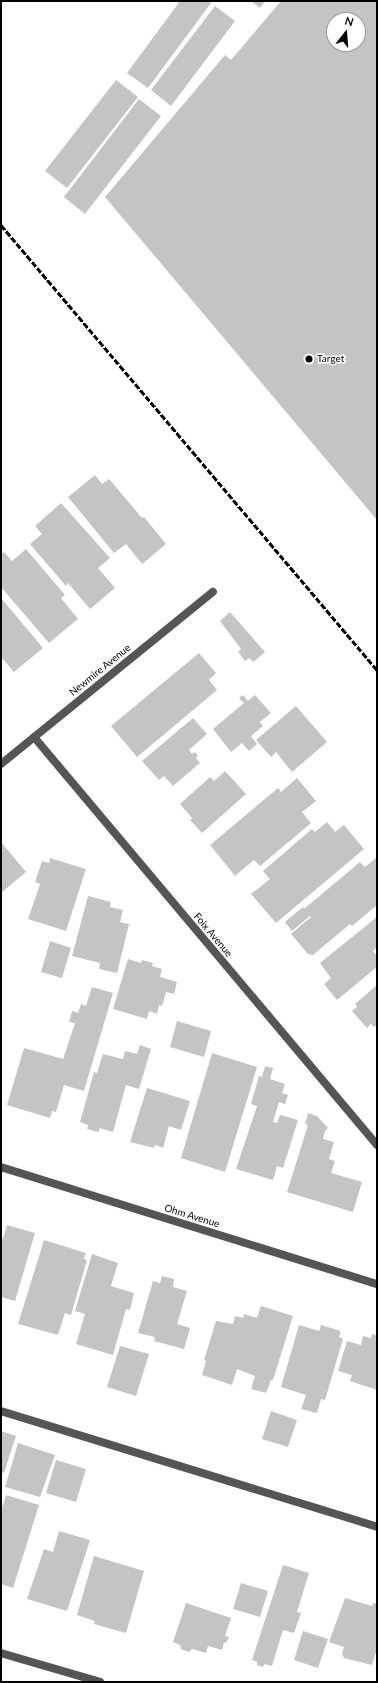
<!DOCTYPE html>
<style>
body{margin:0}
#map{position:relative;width:378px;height:1683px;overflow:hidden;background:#fff;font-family:Lato,sans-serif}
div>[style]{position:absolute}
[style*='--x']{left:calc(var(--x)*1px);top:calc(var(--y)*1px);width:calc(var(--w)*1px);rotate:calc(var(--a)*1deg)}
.building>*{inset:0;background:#c4c4c4}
.lane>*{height:8px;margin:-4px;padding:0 4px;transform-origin:4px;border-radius:4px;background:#555}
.street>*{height:8px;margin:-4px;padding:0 4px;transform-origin:4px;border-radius:4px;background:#555}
.rail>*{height:3px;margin-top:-1.5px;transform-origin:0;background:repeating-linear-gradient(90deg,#000 0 6px,transparent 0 8px)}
.dots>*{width:11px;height:11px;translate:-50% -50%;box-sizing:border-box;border:2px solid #fff;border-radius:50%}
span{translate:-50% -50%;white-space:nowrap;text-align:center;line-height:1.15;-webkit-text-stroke:3px #fff;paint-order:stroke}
.poi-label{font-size:10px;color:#000}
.left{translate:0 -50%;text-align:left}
.street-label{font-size:10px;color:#000}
.frame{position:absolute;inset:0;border:2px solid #000;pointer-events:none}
.north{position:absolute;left:326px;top:12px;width:40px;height:40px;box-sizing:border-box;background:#fff;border:1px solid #999;border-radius:50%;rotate:17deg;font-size:11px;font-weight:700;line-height:16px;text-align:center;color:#000}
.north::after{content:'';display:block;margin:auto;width:14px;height:18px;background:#000;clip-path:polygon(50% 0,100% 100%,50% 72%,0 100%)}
</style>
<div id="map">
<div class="building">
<i style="clip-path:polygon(180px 1px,208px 1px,211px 3px,148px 88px,127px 73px)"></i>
<i style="clip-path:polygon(251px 1px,265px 1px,260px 8px)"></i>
<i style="clip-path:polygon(evenodd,281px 1px,377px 1px,377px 520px,105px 197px,225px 55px,231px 60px,281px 1px,334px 20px,358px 20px,358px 44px,334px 44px,334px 20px)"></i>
<i style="clip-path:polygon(215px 6px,235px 21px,171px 106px,151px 90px)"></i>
<i style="clip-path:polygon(116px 80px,138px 97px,67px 188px,45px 171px)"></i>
<i style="clip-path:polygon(139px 99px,161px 116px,85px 214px,64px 197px)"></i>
<i style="clip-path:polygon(95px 475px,102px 484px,109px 479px,142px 518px,144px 517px,166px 544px,142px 564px,126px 544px,114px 553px,68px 497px)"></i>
<i style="clip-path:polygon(61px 503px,110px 558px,98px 568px,115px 588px,90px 609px,68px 583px,66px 586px,30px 544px,42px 534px,35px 526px)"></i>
<i style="clip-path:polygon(26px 549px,65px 595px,61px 598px,78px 619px,49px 643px,1px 587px,1px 555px,4px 552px,12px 561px)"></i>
<i style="clip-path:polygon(1px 598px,43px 648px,14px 672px,1px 657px)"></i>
<i style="clip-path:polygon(230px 612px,265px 652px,253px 662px,249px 658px,245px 661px,238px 652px,241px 649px,220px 621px)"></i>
<i style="clip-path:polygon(199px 653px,216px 673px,209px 680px,217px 690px,137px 757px,111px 726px)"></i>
<i style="clip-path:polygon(243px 695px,248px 701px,255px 695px,271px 713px,260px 722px,263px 726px,251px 736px,257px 744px,249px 751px,242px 743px,231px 752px,213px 729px,244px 703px,239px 698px)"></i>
<i style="clip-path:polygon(296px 706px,327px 742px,292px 772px,276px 752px,271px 757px,256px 740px)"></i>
<i style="clip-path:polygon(193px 718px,207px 734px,189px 750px,192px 754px,195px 752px,198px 756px,196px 758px,200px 763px,173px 786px,164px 776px,159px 780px,142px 761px)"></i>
<i style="clip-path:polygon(225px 771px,246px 794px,202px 833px,190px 820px,192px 818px,180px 804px,210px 777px,214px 781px)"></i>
<i style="clip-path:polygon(297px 778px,316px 801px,302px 812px,311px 823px,260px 866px,254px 860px,235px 876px,210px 845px,278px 788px,281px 792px)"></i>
<i style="clip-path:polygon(327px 822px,335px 832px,344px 825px,364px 849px,276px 923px,251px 894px,270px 879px,263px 871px,312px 829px,315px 832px)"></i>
<i style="clip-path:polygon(1px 842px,26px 872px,1px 893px)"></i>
<i style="clip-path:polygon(377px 857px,377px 905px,352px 926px,350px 924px,313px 955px,308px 954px,291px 934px,311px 917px,310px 916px,292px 931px,285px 922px,303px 907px,304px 909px,360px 862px,365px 867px)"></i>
<i style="clip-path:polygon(50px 858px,86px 869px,66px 931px,28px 919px,40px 884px,35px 882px,42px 861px,49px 863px)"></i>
<i style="clip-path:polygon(88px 896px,111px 902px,110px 907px,123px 910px,120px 922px,129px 924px,117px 973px,99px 969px,100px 963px,72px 956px)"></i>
<i style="clip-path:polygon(377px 917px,377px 947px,373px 951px,377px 956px,377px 967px,337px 1000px,324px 984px,331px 978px,320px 963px)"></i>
<i style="clip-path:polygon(50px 941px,71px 948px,62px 978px,41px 972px)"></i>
<i style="clip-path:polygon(128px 959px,141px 963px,142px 960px,153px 963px,152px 966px,162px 969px,160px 977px,177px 982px,174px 994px,166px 992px,162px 1006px,159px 1005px,157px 1014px,149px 1011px,147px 1019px,113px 1009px)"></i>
<i style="clip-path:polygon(377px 985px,377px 1025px,374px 1027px,371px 1024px,367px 1028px,352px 1011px,357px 1007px,355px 1004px)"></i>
<i style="clip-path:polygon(92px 987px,113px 993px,84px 1091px,64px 1085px,56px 1112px,52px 1111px,50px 1118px,7px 1105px,24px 1048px,63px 1059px,75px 1023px,69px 1022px,72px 1011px,78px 1013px,81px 1004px,86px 1006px)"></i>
<i style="clip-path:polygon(177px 1021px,211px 1031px,204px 1057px,170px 1047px)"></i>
<i style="clip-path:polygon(140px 1045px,151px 1049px,139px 1089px,126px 1085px,113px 1132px,100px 1128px,98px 1132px,87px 1129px,88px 1125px,80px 1122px,94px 1072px,97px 1073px,103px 1054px,123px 1059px,125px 1051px,137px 1054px)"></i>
<i style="clip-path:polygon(212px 1053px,257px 1067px,225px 1172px,181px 1158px)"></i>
<i style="clip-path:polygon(265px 1066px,273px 1068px,270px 1079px,285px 1084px,282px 1093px,288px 1095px,285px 1104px,279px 1102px,273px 1122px,277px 1123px,280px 1115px,298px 1120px,283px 1168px,277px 1166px,273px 1180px,236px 1169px,257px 1106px,251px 1104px,259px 1076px,262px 1077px)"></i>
<i style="clip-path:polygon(147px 1088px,190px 1101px,181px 1130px,169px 1126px,163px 1148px,155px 1145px,154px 1148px,130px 1142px)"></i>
<i style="clip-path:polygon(308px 1113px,317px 1116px,328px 1128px,325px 1131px,323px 1139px,334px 1142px,329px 1159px,335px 1161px,331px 1173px,362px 1182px,353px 1212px,287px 1192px,308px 1125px,305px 1124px)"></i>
<i style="clip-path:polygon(7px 1225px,35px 1233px,15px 1301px,1px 1297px,1px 1245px)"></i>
<i style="clip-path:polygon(44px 1240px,86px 1253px,84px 1259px,87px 1260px,71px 1315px,65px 1313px,58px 1335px,18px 1324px)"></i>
<i style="clip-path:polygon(92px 1254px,118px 1263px,111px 1286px,134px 1293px,130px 1310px,126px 1309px,113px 1355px,76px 1344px,85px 1314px,75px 1311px)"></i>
<i style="clip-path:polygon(162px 1276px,174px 1279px,173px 1287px,187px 1291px,177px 1324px,190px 1328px,184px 1349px,154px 1341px,155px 1337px,138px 1333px,153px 1281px,160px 1283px)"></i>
<i style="clip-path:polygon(261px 1306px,293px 1316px,273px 1380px,271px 1380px,266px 1393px,251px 1389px,255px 1376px,237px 1369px,232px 1385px,202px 1375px,206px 1361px,204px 1360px,216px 1321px,233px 1324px,235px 1316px,243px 1318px,244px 1314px,257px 1318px)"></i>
<i style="clip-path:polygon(299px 1325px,319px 1331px,321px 1325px,341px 1331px,339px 1337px,343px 1339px,325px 1400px,321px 1399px,317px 1413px,301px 1409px,306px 1395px,281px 1387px)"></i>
<i style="clip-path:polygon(372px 1334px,377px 1336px,377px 1390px,350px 1381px,352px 1375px,338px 1371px,347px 1341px,361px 1345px,363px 1336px,371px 1338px)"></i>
<i style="clip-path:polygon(120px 1346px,149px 1354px,136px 1396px,107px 1387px)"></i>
<i style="clip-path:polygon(271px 1411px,297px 1420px,288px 1447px,262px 1439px)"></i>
<i style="clip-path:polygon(1px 1431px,16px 1436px,4px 1473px,1px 1472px)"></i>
<i style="clip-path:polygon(18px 1443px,55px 1455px,40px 1497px,5px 1487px)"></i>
<i style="clip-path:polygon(56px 1460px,86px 1469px,76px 1502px,46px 1493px)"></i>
<i style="clip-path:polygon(6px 1495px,39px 1505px,13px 1588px,1px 1584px,1px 1512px)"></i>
<i style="clip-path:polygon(59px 1531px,90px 1540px,67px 1611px,27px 1599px,44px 1549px,53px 1552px)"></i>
<i style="clip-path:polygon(94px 1556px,144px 1571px,126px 1633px,94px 1624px,95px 1621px,77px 1615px)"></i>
<i style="clip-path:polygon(283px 1565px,309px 1573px,297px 1612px,301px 1613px,294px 1633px,283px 1630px,272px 1666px,264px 1664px,263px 1667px,257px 1665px,257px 1662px,252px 1660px)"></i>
<i style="clip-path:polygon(241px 1583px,268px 1591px,260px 1617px,233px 1609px)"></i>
<i style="clip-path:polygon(345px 1598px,372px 1606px,373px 1603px,377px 1604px,377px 1649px,372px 1665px,344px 1658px,342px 1654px,344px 1647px,329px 1642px)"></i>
<i style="clip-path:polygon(186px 1603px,231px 1618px,225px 1636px,229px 1637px,226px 1643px,224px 1642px,222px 1650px,208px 1646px,206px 1653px,192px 1649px,189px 1652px,181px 1649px,180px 1645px,173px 1642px)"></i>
<i style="clip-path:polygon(303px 1631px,328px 1639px,318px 1668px,294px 1660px)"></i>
</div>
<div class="lane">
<i style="--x:1;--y:1411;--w:393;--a:17.1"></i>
</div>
<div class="street">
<i style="--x:34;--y:737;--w:533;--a:49.95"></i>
<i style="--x:1;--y:764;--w:273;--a:-39.1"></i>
<i style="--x:1;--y:1167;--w:394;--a:17.3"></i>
<i style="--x:1;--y:1653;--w:103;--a:16.3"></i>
</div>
<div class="rail">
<i style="--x:1;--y:225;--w:583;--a:49.8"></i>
</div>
<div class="dots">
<i style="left:309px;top:359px;background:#000"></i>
</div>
<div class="poi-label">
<span class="left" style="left:317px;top:359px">Target</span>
</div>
<div class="street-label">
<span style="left:100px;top:670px;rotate:-39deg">Newmire Avenue</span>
<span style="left:213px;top:935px;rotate:50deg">Foix Avenue</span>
<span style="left:192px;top:1216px;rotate:17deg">Ohm Avenue</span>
</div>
<div class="frame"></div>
<div class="north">N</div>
</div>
